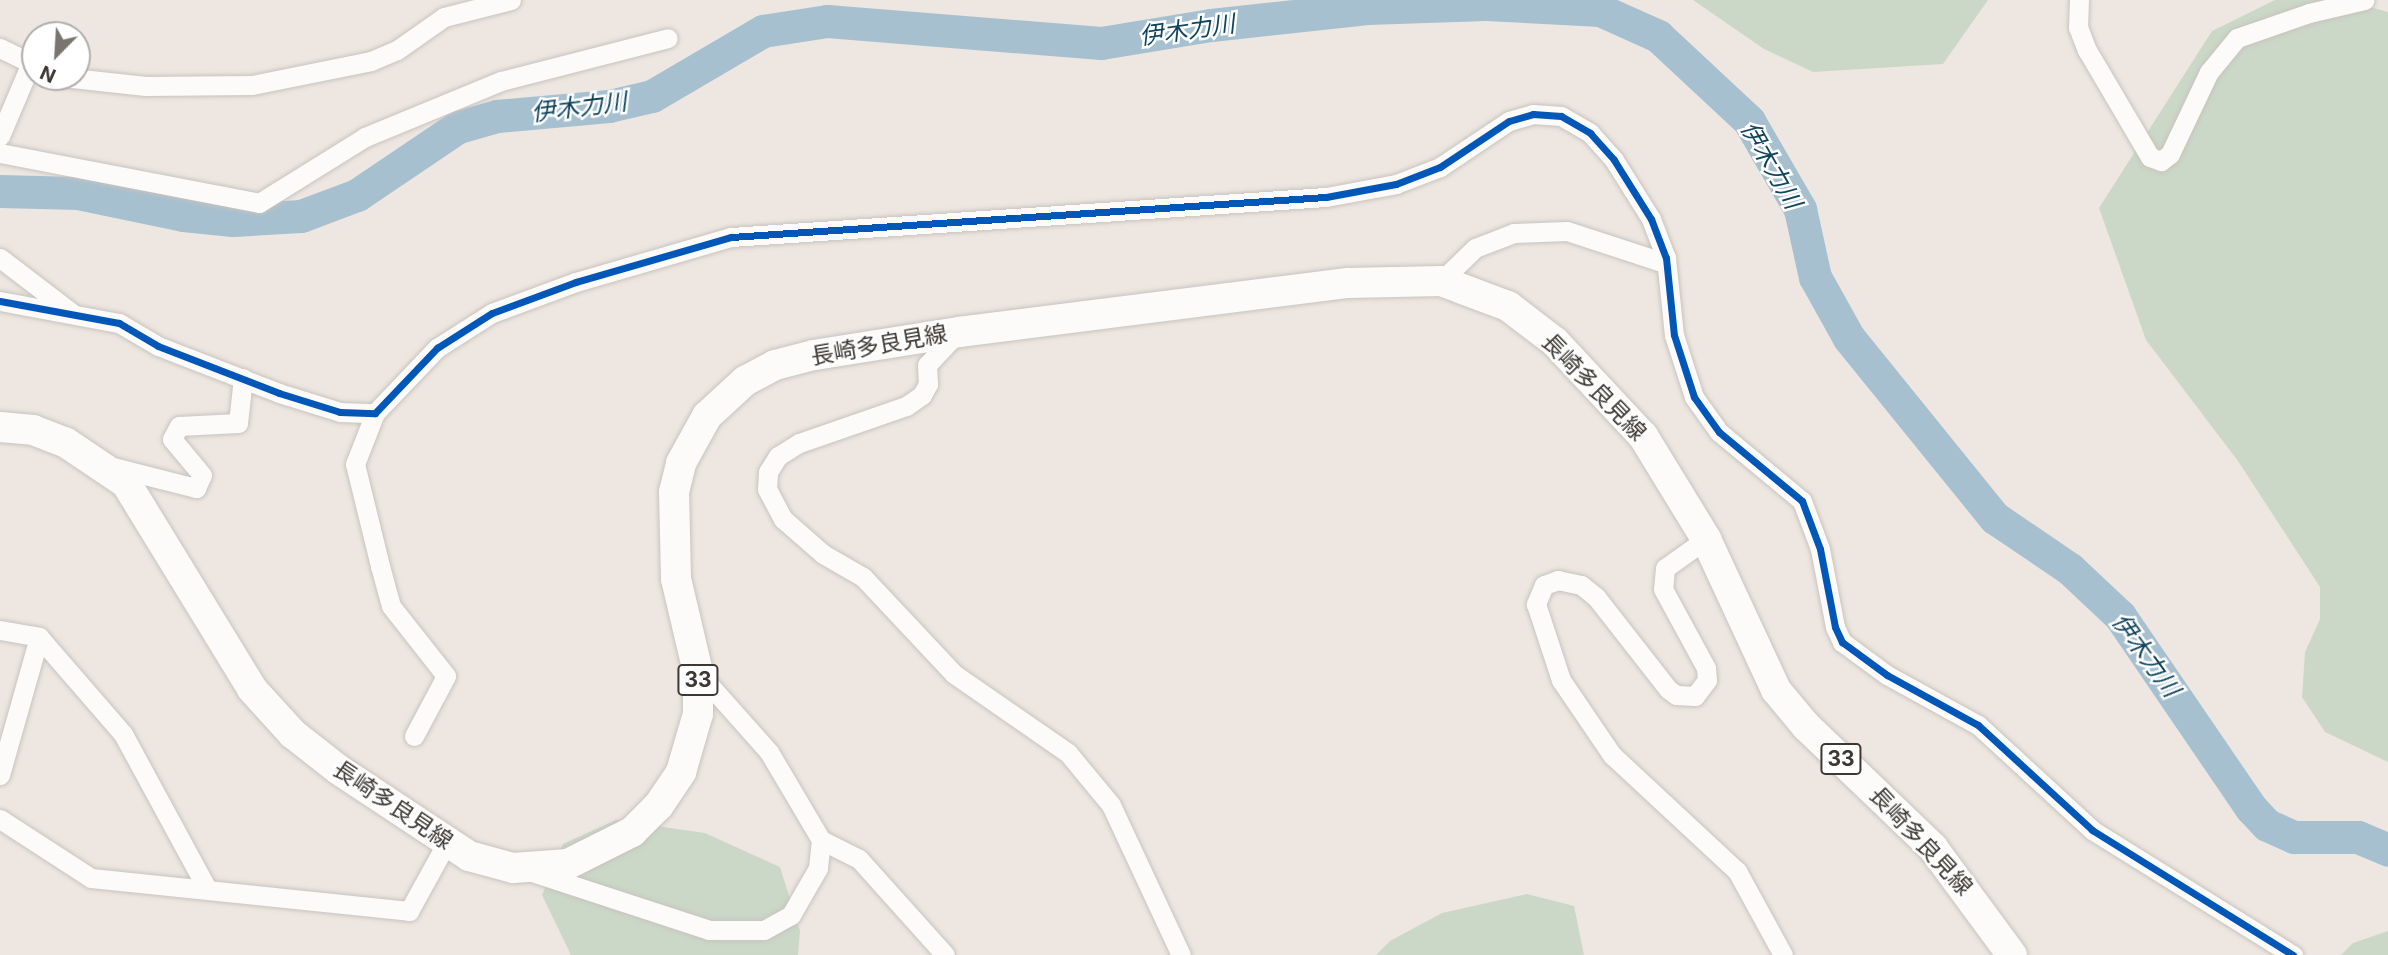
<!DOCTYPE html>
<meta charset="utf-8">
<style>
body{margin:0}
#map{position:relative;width:2388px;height:955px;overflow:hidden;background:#eee7e1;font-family:Inter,"Noto Sans JP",sans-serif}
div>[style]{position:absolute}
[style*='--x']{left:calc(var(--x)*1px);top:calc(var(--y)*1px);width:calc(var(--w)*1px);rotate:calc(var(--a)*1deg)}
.green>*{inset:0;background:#cbd8c7}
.river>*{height:33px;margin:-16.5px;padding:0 16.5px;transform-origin:16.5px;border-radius:16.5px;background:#a6c0d0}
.roads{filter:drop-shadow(0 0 2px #c8c3be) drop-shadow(0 0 2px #c8c3be)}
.minor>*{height:19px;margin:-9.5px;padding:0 9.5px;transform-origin:9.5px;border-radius:9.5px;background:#fcfbfa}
.primary>*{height:30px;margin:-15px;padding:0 15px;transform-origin:15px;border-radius:15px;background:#fcfbfa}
.cycleway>*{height:7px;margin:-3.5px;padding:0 3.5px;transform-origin:3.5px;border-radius:3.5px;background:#0057b8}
span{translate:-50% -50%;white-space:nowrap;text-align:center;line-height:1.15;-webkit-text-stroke:5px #fff;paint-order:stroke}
.shield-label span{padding:2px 5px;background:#fff;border:2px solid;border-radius:5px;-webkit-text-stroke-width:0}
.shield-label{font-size:21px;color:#3d3833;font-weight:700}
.street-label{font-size:23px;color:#3d3833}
.water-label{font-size:24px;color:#0f445d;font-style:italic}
.north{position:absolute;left:21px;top:21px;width:70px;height:70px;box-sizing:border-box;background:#fff;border:2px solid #b1afad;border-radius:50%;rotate:204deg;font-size:19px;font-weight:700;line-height:28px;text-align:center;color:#3d3833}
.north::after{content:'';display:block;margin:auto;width:24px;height:32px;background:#7b7570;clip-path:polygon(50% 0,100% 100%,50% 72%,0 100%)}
</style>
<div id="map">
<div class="green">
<i style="clip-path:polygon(1693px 0,1988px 0,1943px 64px,1813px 72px,1764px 49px)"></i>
<i style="clip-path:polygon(2275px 0,2344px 0,2388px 12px,2388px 762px,2325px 732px,2302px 697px,2305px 652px,2320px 619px,2320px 587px,2238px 461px,2146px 340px,2099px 208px,2212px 31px)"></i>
<i style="clip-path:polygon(616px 820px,705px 833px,780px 867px,800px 931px,798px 955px,571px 955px,542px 895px,563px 844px)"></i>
<i style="clip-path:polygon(1527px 894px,1574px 906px,1584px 955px,1376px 955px,1390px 941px,1442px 913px)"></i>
<i style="clip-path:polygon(2388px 931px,2388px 955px,2341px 955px,2353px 943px)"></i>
</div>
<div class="river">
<i style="--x:0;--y:191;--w:78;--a:1.5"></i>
<i style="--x:78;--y:193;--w:107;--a:11.8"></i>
<i style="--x:183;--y:215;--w:50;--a:5.7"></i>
<i style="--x:233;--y:220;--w:68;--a:-3.4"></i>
<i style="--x:301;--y:216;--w:60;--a:-20.6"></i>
<i style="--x:357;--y:195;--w:122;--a:-34"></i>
<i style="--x:458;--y:127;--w:41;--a:-15.8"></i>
<i style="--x:497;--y:116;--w:112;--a:-5.1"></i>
<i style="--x:609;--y:106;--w:44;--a:-13.1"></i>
<i style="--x:652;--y:96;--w:129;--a:-30.4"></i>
<i style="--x:763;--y:31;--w:65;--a:-8.9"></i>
<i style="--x:827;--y:21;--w:275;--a:4.6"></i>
<i style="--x:1101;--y:43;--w:111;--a:-9.3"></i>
<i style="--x:1211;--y:25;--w:157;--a:-6.2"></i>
<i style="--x:1367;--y:8;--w:119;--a:-1.9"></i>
<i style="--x:1486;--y:4;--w:114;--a:3"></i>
<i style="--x:1600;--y:10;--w:64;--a:24.1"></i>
<i style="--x:1658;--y:36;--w:125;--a:43"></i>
<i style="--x:1749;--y:121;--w:102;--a:59.9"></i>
<i style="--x:1800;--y:209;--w:70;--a:77.6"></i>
<i style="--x:1815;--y:277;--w:70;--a:60.9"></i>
<i style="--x:1849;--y:338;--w:232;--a:51"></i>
<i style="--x:1995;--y:518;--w:91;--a:34.2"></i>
<i style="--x:2070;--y:569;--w:69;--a:43.2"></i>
<i style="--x:2120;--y:616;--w:232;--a:55.7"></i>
<i style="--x:2251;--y:808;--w:23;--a:47"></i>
<i style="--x:2267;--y:825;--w:30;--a:24"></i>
<i style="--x:2294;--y:837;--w:64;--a:0"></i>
<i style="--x:2358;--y:837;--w:33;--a:23"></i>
</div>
<div class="roads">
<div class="minor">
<i style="--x:2079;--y:0;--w:27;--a:92"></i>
<i style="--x:2078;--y:27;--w:25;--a:69"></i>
<i style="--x:2087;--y:50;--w:124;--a:59.5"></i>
<i style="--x:2150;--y:157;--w:12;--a:20"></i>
<i style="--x:2161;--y:161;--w:11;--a:-38"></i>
<i style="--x:2170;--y:154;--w:91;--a:-64.6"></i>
<i style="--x:2209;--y:72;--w:44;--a:-50.5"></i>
<i style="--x:2237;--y:38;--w:76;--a:-19.1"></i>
<i style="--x:2309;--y:13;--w:57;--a:-13.3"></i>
<i style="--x:0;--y:48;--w:39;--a:26"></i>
<i style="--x:63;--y:77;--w:83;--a:6.2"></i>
<i style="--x:146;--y:86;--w:106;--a:-0.5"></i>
<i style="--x:252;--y:85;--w:121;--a:-11.4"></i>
<i style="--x:371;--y:61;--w:28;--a:-23"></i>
<i style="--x:397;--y:50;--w:57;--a:-35.1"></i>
<i style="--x:444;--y:17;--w:69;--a:-14.2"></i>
<i style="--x:0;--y:136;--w:79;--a:-67"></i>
<i style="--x:0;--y:153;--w:264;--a:10.9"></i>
<i style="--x:259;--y:203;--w:125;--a:-31.9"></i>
<i style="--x:365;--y:137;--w:147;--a:-22.4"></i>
<i style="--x:501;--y:81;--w:172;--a:-14.4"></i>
<i style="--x:0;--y:258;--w:91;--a:37.4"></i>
<i style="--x:1441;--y:281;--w:47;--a:-44.1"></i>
<i style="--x:1475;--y:248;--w:42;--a:-21"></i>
<i style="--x:1514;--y:233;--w:53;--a:-2.2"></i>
<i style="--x:1567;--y:231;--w:97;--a:18.1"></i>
<i style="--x:1659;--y:261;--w:8;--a:-23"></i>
<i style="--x:0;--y:301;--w:121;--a:10.5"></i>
<i style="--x:119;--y:323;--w:45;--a:30.5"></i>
<i style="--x:158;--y:346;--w:130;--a:21.2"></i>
<i style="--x:279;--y:393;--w:64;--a:17.3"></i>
<i style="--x:340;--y:412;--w:35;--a:2"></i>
<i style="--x:375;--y:413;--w:90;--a:-46.4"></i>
<i style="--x:437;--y:348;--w:65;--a:-32.5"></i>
<i style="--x:492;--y:313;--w:90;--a:-20.3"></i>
<i style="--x:576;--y:282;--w:161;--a:-16.2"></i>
<i style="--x:731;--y:237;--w:596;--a:-3.85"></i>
<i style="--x:1326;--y:197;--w:71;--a:-10.5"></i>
<i style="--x:1396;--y:184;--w:47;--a:-21.1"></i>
<i style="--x:1440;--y:167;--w:83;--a:-33.7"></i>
<i style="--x:1509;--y:121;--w:25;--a:-16"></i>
<i style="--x:1533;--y:114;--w:28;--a:4"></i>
<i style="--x:1561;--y:116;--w:34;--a:30"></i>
<i style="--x:1590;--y:133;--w:36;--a:48"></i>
<i style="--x:1614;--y:160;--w:70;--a:57.9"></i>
<i style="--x:1651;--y:219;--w:42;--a:69"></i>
<i style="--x:1666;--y:258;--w:77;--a:84.1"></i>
<i style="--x:1674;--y:335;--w:65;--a:72.1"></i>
<i style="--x:1694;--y:397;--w:43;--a:54.5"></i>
<i style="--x:1719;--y:432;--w:108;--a:39.7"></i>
<i style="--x:1802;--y:501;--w:51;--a:69.4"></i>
<i style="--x:1820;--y:549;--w:79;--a:79.1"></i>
<i style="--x:1835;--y:627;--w:17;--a:65"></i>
<i style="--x:1842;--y:642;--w:56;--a:36.3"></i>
<i style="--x:1887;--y:675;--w:104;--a:28.8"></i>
<i style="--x:1978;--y:725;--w:155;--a:42.6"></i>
<i style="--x:2092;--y:830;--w:237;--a:31.9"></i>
<i style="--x:958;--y:332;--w:45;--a:133.2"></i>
<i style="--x:927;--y:365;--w:19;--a:87"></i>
<i style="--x:928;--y:384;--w:13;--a:119"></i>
<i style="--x:922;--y:395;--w:19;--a:145"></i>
<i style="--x:906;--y:406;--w:113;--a:160.9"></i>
<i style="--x:799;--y:443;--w:25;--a:148"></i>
<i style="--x:778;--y:456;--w:19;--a:122"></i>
<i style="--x:768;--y:472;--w:17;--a:93"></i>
<i style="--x:767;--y:489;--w:34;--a:62"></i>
<i style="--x:783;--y:519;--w:53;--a:41.2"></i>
<i style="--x:823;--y:554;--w:46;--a:29.9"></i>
<i style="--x:863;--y:577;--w:133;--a:46.8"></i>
<i style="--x:954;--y:674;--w:139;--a:34.7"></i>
<i style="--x:1068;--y:753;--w:67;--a:50.4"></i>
<i style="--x:1111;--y:805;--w:166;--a:65"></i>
<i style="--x:375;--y:413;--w:55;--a:111.4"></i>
<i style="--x:355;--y:464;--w:105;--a:76.2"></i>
<i style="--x:380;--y:566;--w:41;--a:74.6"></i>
<i style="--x:391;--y:606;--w:89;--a:51.8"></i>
<i style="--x:446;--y:676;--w:68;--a:118.1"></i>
<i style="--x:113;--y:467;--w:86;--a:14.2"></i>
<i style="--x:196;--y:488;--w:14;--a:-65"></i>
<i style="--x:202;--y:475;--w:47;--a:-129.8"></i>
<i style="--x:172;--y:439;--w:15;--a:-62"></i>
<i style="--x:179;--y:426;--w:59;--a:-2.9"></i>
<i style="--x:238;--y:423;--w:45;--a:-83.7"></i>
<i style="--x:1706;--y:539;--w:50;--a:144.7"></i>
<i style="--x:1665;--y:568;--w:21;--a:95"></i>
<i style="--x:1663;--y:589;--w:90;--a:61.4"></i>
<i style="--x:1706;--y:668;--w:12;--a:85"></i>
<i style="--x:1707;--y:680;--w:20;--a:127"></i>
<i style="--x:1695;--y:696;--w:19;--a:-177"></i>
<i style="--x:1676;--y:695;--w:10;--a:-143"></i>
<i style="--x:1668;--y:689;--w:117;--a:-128"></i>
<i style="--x:1596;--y:597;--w:19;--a:-141"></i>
<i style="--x:1581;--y:585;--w:24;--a:-168"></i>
<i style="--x:1558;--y:580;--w:15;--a:160"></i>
<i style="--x:1544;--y:585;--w:21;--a:113"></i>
<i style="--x:1536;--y:604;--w:80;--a:71.8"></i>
<i style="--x:1561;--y:680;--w:91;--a:55.8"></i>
<i style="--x:1612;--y:755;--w:171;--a:42.9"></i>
<i style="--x:1737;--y:871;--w:96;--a:61.3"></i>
<i style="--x:0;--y:630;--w:40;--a:10"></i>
<i style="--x:0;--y:775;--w:143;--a:-74.2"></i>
<i style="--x:39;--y:637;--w:128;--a:49.1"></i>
<i style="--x:123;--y:734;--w:176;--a:61.5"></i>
<i style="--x:0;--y:819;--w:108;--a:33"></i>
<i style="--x:91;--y:878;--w:320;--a:5.9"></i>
<i style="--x:409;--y:911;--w:77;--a:-61.1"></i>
<i style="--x:821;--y:840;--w:42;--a:26.6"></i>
<i style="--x:859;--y:859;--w:129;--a:48.1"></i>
<i style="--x:535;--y:873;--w:183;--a:18.1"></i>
<i style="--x:709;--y:930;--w:55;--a:0"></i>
<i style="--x:764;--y:930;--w:31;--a:-29"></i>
<i style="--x:791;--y:915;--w:54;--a:-60.1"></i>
<i style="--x:818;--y:868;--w:28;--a:-84"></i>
<i style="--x:821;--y:840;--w:102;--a:-120.6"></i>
<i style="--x:769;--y:752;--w:107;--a:-131.6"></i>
</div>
<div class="primary">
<i style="--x:0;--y:427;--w:33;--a:5"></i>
<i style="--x:33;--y:430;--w:34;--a:21"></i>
<i style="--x:65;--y:442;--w:73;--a:33.9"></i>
<i style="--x:126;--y:483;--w:241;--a:58.5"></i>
<i style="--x:252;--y:689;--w:61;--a:47.7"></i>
<i style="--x:293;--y:734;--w:58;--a:38"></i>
<i style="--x:339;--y:770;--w:156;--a:33.5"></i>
<i style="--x:469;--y:856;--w:46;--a:15.3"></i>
<i style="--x:513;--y:868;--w:55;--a:-4.2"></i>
<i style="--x:568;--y:864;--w:72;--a:-26.6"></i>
<i style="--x:632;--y:832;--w:38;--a:-45"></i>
<i style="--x:659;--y:805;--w:40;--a:-56"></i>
<i style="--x:681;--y:772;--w:60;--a:-73.7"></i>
<i style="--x:698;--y:714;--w:42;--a:-90"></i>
<i style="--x:698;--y:672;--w:96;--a:-103.3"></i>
<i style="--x:676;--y:579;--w:87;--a:-91.3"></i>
<i style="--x:674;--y:492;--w:30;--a:-76"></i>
<i style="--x:681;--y:463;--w:54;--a:-61"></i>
<i style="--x:707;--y:416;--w:52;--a:-42.6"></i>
<i style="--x:745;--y:381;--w:34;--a:-28"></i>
<i style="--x:775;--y:365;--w:40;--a:-14.4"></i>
<i style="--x:814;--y:355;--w:147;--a:-9"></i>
<i style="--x:959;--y:332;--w:392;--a:-7.2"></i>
<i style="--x:1348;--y:283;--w:93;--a:-1.2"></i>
<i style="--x:1441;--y:281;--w:72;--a:20.5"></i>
<i style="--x:1508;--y:306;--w:59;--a:37.5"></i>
<i style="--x:1555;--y:342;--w:129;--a:46.9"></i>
<i style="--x:1643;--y:436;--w:121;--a:58.5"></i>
<i style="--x:1706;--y:539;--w:166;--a:65.1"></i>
<i style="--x:1776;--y:690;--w:47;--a:50.2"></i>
<i style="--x:1806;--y:726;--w:176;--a:43.8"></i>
<i style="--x:1933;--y:848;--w:133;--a:53.6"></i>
</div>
</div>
<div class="cycleway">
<i style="--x:0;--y:301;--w:121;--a:10.5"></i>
<i style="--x:119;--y:323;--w:45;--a:30.5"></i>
<i style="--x:158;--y:346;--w:130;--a:21.2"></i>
<i style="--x:279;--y:393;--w:64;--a:17.3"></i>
<i style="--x:340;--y:412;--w:35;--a:2"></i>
<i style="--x:375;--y:413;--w:90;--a:-46.4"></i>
<i style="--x:437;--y:348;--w:65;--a:-32.5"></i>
<i style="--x:492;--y:313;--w:90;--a:-20.3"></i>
<i style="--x:576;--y:282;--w:161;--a:-16.2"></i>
<i style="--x:731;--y:237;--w:596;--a:-3.85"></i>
<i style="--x:1326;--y:197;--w:71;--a:-10.5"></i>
<i style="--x:1396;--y:184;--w:47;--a:-21.1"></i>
<i style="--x:1440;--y:167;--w:83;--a:-33.7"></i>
<i style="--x:1509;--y:121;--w:25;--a:-16"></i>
<i style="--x:1533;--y:114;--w:28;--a:4"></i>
<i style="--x:1561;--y:116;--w:34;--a:30"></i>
<i style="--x:1590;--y:133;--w:36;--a:48"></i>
<i style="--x:1614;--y:160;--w:70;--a:57.9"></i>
<i style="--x:1651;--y:219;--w:42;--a:69"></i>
<i style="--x:1666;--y:258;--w:77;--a:84.1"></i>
<i style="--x:1674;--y:335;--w:65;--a:72.1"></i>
<i style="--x:1694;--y:397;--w:43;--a:54.5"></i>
<i style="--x:1719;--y:432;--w:108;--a:39.7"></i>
<i style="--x:1802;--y:501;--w:51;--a:69.4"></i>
<i style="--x:1820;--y:549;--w:79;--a:79.1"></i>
<i style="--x:1835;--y:627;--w:17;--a:65"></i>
<i style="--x:1842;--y:642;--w:56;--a:36.3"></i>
<i style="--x:1887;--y:675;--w:104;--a:28.8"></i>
<i style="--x:1978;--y:725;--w:155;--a:42.6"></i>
<i style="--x:2092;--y:830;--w:237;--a:31.9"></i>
</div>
<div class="shield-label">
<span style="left:698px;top:680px">33</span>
<span style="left:1841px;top:759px">33</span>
</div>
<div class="street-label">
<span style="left:879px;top:345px;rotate:-10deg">長崎多良見線</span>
<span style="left:1594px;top:387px;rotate:46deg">長崎多良見線</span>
<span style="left:393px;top:805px;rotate:34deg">長崎多良見線</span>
<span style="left:1921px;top:841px;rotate:47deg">長崎多良見線</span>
</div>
<div class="water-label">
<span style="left:1187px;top:30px;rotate:-8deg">伊木力川</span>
<span style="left:579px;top:107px;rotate:-7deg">伊木力川</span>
<span style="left:1771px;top:165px;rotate:60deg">伊木力川</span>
<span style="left:2146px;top:655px;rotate:54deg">伊木力川</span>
</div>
<div class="north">N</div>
</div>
